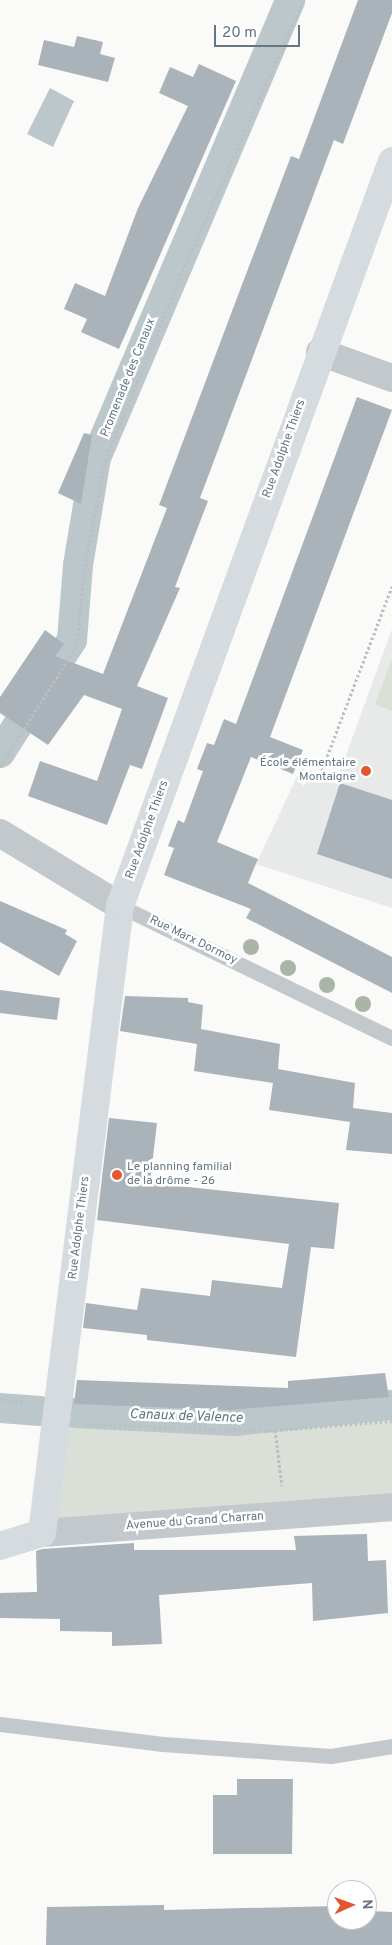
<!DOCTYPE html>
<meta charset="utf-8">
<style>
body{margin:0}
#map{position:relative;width:392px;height:1945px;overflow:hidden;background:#fafaf8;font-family:Overpass,sans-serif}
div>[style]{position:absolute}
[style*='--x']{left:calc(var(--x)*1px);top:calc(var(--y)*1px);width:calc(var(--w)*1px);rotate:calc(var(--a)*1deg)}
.built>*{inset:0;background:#e8e9e9}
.green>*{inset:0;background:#dadfd7}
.water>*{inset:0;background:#bbc7cb}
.canal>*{height:30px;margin:-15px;padding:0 15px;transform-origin:15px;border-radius:15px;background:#bbc7cb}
.building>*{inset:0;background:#aab3b9}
.path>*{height:3px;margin-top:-1.5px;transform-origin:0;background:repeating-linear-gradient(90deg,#bbbfc2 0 2.5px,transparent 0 5px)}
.lane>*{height:15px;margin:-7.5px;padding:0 7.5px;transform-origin:7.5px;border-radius:7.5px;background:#c3c8cc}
.street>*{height:28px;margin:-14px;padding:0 14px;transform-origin:14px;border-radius:14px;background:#c3c8cc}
.secondary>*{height:28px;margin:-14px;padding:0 14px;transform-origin:14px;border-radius:14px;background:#d6dbdf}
.trees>*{width:16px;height:16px;margin:-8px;border-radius:50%;background:#aab4a7}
.dots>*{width:14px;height:14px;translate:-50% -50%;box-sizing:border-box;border:2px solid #fff;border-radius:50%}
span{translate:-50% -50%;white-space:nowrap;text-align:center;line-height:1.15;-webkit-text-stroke:5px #fff;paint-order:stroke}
.street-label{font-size:12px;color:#657683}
.poi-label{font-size:12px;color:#657683}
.right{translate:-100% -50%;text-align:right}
.left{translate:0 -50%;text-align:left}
.water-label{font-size:14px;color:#60757c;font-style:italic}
.north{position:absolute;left:327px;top:1880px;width:50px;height:50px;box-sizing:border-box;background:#fff;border:1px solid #c1c8cd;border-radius:50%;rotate:88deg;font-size:14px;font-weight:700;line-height:20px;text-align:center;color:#657683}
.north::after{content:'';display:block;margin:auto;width:18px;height:22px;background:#e4572e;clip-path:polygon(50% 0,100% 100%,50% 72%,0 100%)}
.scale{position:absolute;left:214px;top:25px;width:86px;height:22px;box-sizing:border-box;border:2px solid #657683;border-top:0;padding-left:6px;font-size:15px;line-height:18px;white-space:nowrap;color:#657683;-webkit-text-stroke:4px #fff;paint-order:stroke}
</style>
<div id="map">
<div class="built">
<i style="clip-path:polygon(392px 629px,392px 908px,256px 864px,301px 768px,337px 780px)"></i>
</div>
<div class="green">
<i style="clip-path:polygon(392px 659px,392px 711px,375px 704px)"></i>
<i style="clip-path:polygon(392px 1405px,392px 1507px,42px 1533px,56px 1422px,75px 1413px,234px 1421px)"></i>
</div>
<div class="water">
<i style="clip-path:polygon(50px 88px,74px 101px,53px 147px,27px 134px)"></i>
</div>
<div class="canal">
<i style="--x:0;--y:753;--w:134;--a:-57.5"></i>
<i style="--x:72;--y:640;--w:75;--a:-85.4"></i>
<i style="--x:78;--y:565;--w:109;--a:-80.5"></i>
<i style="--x:96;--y:458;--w:497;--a:-67"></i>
<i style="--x:0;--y:1408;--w:40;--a:4.3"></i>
<i style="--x:75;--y:1413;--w:159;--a:2.9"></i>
<i style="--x:234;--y:1421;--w:159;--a:-5.8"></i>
</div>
<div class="building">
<i style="clip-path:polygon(358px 0,392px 0,392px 13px,343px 144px,334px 140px,200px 498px,208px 501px,175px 587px,180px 588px,137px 686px,168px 698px,142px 769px,130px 765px,107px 825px,28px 796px,40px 761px,97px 781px,122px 709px,84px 695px,48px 745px,0 713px,0 697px,45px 630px,64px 644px,55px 656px,103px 674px,167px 508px,159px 505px,243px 282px,291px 156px,299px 159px)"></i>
<i style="clip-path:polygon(77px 36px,103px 42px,100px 54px,115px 58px,108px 82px,38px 65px,44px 40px,74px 47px)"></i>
<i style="clip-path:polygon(199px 64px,236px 81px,119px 349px,81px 332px,87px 319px,64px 309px,75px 283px,105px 296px,138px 208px,188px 106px,159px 93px,170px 67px,193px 77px)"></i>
<i style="clip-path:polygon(357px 397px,392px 410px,270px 737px,303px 750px,293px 774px,251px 757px,217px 842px,258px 859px,248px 883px,392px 957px,392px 993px,246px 918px,251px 909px,164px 875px,174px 848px,168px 846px,178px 820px,184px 823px,203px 771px,197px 769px,207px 743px,214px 745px,224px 719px,236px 724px)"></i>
<i style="clip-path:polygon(84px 433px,92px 435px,81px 504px,58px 493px)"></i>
<i style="clip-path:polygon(340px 783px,392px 800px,392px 879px,317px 854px)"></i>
<i style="clip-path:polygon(0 901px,67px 930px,65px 934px,77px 941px,59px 976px,0 942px)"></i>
<i style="clip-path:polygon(0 990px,60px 998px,57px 1020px,0 1013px)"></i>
<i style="clip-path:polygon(125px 996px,188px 998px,188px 1002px,203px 1005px,201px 1029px,280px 1044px,278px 1069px,355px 1083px,353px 1108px,392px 1113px,392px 1154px,346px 1150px,350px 1122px,269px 1110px,273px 1083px,194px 1071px,197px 1044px,120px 1031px)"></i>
<i style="clip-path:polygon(109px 1118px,157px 1123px,150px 1183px,339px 1203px,334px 1249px,311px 1247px,296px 1357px,147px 1340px,147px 1335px,83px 1328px,86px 1303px,137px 1310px,141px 1288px,210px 1296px,212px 1280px,282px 1288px,289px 1244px,97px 1220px)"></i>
<i style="clip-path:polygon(385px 1373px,389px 1397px,230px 1410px,74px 1404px,77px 1380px,288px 1388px,288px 1381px)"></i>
<i style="clip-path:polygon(367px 1534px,368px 1561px,386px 1560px,388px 1613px,313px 1621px,312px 1583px,159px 1595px,162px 1644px,112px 1646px,112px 1632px,60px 1631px,60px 1619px,0 1618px,0 1593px,37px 1592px,36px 1551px,42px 1549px,134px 1543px,134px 1550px,296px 1550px,294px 1536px)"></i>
<i style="clip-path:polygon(237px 1779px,293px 1779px,292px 1854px,213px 1854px,213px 1795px,237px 1795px)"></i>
<i style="clip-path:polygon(164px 1905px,164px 1910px,337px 1906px,337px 1920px,367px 1920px,370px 1907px,370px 1911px,392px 1912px,392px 1945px,46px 1945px,47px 1907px)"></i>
</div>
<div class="path">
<i style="--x:0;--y:767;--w:144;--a:-57.7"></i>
<i style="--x:77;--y:645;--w:74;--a:-84.6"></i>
<i style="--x:84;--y:571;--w:112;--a:-79.2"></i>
<i style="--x:105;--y:461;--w:218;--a:-67.7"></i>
<i style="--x:188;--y:259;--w:284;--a:-65.9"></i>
<i style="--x:320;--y:775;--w:202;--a:-69.1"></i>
<i style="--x:0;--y:1399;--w:29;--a:8"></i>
<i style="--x:84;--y:1424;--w:181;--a:2.2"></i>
<i style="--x:265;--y:1431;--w:127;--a:-4.5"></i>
<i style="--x:275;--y:1430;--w:56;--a:82.9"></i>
</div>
<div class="lane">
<i style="--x:120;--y:906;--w:302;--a:25.9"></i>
<i style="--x:0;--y:1724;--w:164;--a:7"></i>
<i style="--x:163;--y:1744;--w:168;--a:4.1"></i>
<i style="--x:331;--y:1756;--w:62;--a:-9.3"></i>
</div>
<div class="street">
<i style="--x:320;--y:352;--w:77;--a:19.9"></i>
<i style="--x:0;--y:833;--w:140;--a:31.3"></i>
<i style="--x:42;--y:1533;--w:351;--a:-4.2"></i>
</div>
<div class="secondary">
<i style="--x:0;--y:1546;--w:44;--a:-17.2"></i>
<i style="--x:42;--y:1533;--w:632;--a:-82.91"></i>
<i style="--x:120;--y:906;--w:793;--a:-69.94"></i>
</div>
<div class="trees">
<i style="left:251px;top:947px"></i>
<i style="left:288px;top:968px"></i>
<i style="left:327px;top:985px"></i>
<i style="left:363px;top:1004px"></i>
</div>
<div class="dots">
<i style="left:366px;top:771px;background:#e4572e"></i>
<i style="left:117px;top:1175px;background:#e4572e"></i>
</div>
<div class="street-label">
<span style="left:129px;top:378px;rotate:-68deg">Promenade des Canaux</span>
<span style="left:285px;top:449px;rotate:-70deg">Rue Adolphe Thiers</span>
<span style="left:148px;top:830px;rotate:-70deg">Rue Adolphe Thiers</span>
<span style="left:193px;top:941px;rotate:26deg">Rue Marx Dormoy</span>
<span style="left:80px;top:1228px;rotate:-83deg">Rue Adolphe Thiers</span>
<span style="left:195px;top:1522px;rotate:-4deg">Avenue du Grand Charran</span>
</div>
<div class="poi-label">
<span class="right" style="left:356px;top:771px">École élémentaire<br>Montaigne</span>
<span class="left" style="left:127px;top:1175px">Le planning familial<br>de la drôme - 26</span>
</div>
<div class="water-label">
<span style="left:186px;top:1417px;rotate:2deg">Canaux de Valence</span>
</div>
<div class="north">N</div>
<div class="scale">20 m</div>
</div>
